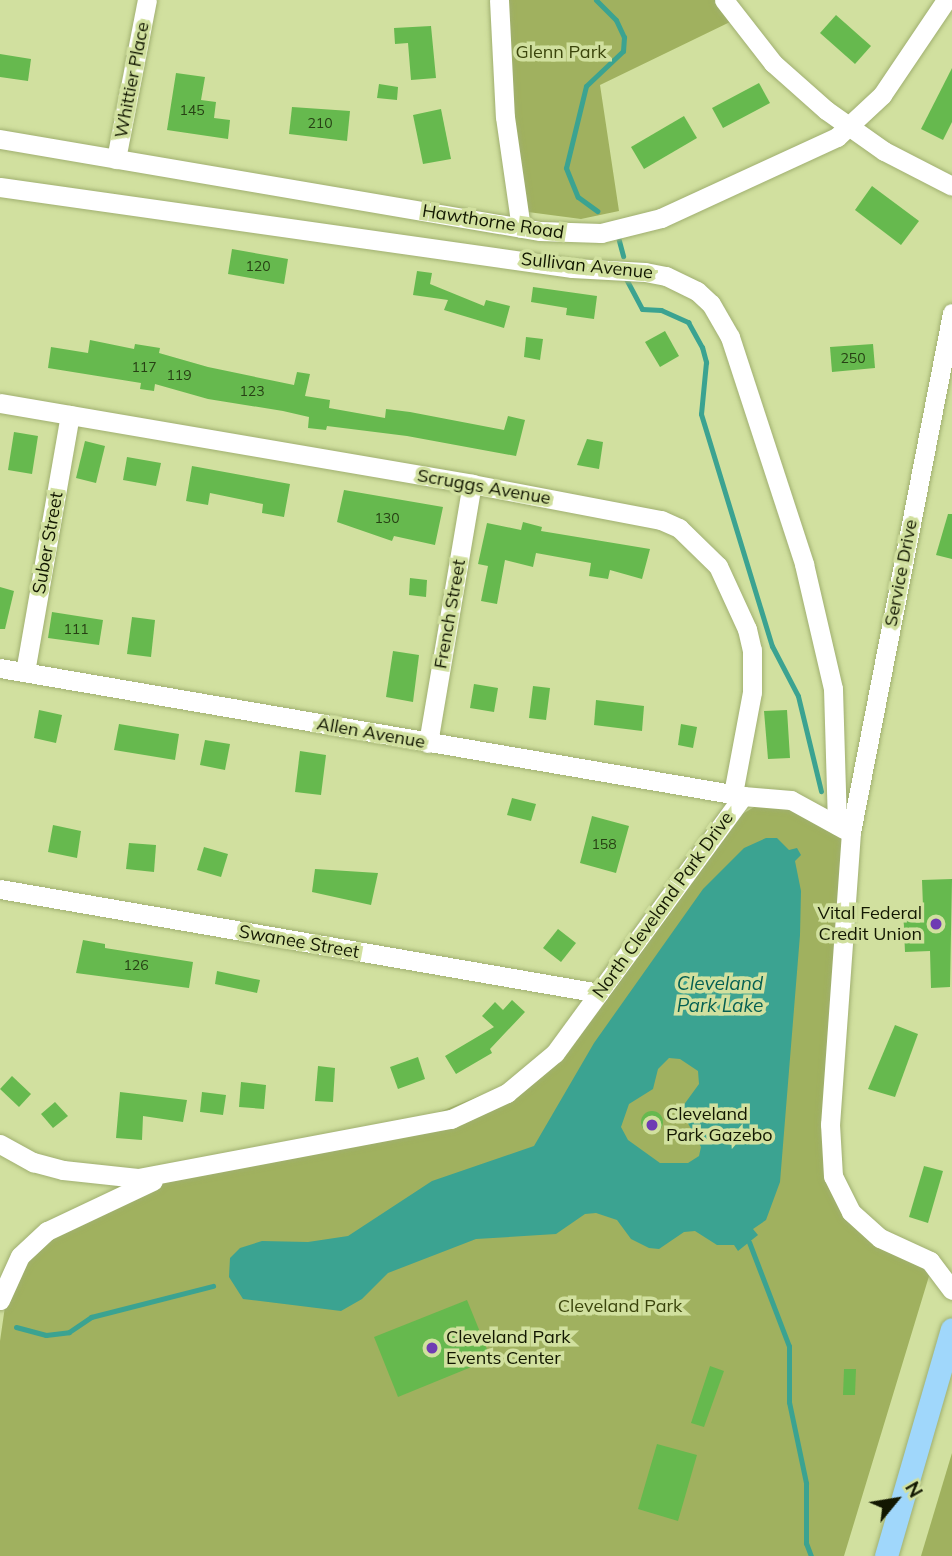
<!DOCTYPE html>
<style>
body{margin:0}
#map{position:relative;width:952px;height:1556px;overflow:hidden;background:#d1e09f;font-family:Mulish,sans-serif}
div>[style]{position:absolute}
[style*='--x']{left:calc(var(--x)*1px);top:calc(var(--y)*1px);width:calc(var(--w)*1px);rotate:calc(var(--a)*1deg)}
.green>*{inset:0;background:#a0b15f}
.water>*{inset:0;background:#3ba391}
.stream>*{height:5px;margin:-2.5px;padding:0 2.5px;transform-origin:2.5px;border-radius:2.5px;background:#3ba391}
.building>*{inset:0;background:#66b94e}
.round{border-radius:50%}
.roads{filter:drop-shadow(0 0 2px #a0af70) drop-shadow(0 0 2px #a0af70)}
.minor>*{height:19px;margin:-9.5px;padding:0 9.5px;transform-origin:9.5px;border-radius:9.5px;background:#fff}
.major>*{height:23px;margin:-11.5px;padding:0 11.5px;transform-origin:11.5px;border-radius:11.5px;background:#a0d7fb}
.dots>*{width:19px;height:19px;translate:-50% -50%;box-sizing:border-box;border:4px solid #d1e09f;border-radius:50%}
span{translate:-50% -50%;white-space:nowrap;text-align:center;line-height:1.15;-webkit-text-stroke:7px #d1e09f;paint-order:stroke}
.number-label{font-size:14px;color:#274014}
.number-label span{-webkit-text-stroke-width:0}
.park-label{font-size:18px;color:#3b450c}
.street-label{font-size:18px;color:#121701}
.poi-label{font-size:18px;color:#121701}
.right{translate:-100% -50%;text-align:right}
.left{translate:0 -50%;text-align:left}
.water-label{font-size:19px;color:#045f52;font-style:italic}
.north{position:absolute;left:861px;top:1465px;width:70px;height:70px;-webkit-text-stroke:5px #d1e09f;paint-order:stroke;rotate:60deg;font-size:19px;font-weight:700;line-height:28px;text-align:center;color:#121701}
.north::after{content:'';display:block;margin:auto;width:24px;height:32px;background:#121701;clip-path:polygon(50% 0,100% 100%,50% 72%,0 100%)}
</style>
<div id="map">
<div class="green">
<i style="clip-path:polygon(507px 0,717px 0,730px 22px,600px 85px,619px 211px,581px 219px,528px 212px,513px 125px)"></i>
<i style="clip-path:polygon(773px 796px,851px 839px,830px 1124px,851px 1212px,933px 1263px,844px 1556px,0 1556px,0 1341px,10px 1272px,84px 1213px,139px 1188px,389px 1132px,532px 1075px,715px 830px)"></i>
<i style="clip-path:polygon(952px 1453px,952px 1556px,921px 1556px)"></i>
</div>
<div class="water">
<i style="clip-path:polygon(evenodd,766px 838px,777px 838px,789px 850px,797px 848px,801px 855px,795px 861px,801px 891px,800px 935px,780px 1182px,766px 1220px,753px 1229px,758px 1235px,738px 1251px,734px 1245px,717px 1245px,695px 1231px,684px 1232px,659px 1249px,649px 1248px,631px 1239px,617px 1220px,596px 1213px,585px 1214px,556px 1234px,476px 1239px,388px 1273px,362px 1299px,341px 1311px,243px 1299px,229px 1277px,230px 1258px,240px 1248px,262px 1241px,308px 1242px,348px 1236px,432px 1181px,534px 1146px,594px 1043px,703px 889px,744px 848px,766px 838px,669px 1058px,680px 1059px,698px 1071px,699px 1084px,683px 1106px,684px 1116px,701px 1147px,699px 1156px,688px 1163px,660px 1163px,628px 1140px,621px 1127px,629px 1104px,653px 1089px,658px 1069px,669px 1058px)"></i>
</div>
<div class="stream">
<i style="--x:596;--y:0;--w:28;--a:45"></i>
<i style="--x:616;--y:20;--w:19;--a:65"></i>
<i style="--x:624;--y:37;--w:14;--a:94"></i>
<i style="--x:623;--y:51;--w:51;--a:136.6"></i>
<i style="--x:586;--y:86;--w:84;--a:103.7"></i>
<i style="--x:566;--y:168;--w:31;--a:68"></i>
<i style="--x:578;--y:197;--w:24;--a:36"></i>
<i style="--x:618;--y:237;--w:20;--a:75"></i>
<i style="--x:624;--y:275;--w:38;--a:62"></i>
<i style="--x:642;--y:309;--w:19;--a:3"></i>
<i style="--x:661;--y:310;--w:30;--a:24"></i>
<i style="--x:688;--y:322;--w:29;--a:61"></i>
<i style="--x:702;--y:347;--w:16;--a:75"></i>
<i style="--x:706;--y:362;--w:52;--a:95.5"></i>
<i style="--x:701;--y:414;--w:243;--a:73"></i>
<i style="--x:772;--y:646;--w:56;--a:62.5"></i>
<i style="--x:798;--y:696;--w:98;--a:76.4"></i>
<i style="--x:749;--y:1242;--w:111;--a:69"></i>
<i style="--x:789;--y:1346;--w:56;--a:90"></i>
<i style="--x:789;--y:1402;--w:83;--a:78.1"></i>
<i style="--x:806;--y:1483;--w:60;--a:90"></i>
<i style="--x:806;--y:1543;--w:14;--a:69"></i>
<i style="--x:16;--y:1327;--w:31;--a:15"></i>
<i style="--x:46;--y:1335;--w:23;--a:-7"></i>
<i style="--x:69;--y:1332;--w:27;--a:-34"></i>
<i style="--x:91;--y:1317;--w:126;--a:-14.3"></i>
</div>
<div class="building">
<i style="clip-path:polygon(836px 15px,871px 46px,855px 64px,820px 33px)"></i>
<i style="clip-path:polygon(431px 26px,436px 78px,411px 80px,408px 43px,395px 44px,394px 28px)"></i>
<i style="clip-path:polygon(0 54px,31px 59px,28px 81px,0 77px)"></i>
<i style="clip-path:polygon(952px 68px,952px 122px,943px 140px,921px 129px)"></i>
<i style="clip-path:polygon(176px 73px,205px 77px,201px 100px,216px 102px,214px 118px,230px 120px,228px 139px,167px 130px)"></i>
<i style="clip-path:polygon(759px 83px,770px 103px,723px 128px,712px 108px)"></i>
<i style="clip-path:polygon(379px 84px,398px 87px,397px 100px,377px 98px)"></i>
<i style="clip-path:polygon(292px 107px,350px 111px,347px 141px,289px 134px)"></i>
<i style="clip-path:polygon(441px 109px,451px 159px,423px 164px,413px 115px)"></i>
<i style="clip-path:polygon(684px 116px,697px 138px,644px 169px,631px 147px)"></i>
<i style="clip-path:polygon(872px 186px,919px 221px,901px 245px,855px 210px)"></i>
<i style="clip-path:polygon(232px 249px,288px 259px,284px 284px,228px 274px)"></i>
<i style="clip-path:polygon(417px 271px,432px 273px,430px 284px,484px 306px,486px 300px,510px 306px,504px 328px,444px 310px,448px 300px,413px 295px)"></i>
<i style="clip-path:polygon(533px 287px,597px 296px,594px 319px,566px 315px,567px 308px,531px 302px)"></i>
<i style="clip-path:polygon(665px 331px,679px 356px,660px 367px,645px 342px)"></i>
<i style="clip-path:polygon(526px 337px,543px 339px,540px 360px,524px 357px)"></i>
<i style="clip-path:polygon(90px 340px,134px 349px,135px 344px,160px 348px,159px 353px,208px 367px,294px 385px,297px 372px,310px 374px,305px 396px,330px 400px,329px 408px,385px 418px,386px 409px,410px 412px,504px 430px,508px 416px,525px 420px,516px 456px,407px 436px,327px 426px,326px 430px,308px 428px,309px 417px,283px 411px,208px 399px,155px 384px,154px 391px,140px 389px,141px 383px,48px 368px,51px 347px,88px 353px)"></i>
<i style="clip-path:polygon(873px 344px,875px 368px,832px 372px,830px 347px)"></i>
<i style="clip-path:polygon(14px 432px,38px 436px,32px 474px,8px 470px)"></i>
<i style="clip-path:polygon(587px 439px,603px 442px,599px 469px,577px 465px)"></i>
<i style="clip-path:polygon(85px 441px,105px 446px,96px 483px,76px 478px)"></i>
<i style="clip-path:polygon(127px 457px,161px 463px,156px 486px,123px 480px)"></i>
<i style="clip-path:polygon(192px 466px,290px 484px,284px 517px,262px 513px,263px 504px,210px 493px,208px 505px,186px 501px)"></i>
<i style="clip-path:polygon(344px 490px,443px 507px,435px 545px,394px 536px,392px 541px,337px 522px)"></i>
<i style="clip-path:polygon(948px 514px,952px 514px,952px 559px,936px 555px)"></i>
<i style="clip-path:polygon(523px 522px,542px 527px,541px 531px,650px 549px,642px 579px,610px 570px,608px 579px,589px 576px,591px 563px,536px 553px,533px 567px,505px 560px,497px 604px,481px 601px,488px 566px,478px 564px,487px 523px,521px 530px)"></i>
<i style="clip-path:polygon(410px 578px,427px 580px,426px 597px,409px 595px)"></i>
<i style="clip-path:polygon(0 587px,14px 591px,5px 629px,0 629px)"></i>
<i style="clip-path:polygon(52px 612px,103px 620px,99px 645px,48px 638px)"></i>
<i style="clip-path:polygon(132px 617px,155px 620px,151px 657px,127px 654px)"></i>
<i style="clip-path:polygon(393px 651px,419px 655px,413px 702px,386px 697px)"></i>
<i style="clip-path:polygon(474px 684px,498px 688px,494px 712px,470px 708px)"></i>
<i style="clip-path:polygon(533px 686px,550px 688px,546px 720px,529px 718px)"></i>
<i style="clip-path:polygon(596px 700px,644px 706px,642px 731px,594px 725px)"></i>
<i style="clip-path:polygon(39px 710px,62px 715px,56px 743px,34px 738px)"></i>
<i style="clip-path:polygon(787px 710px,790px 758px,768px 759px,764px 711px)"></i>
<i style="clip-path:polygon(119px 724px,179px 734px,175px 760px,114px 750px)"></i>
<i style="clip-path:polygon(681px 724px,697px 727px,693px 748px,678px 745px)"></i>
<i style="clip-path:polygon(205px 740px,230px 744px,225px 770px,200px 765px)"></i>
<i style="clip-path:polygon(300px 751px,326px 755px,321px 795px,295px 792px)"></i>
<i style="clip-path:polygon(512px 798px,536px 804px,531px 821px,507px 815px)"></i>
<i style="clip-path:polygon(592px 816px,629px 826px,616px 873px,580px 863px)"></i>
<i style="clip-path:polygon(53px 825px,81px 831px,77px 858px,48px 852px)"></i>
<i style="clip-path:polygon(129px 843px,156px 845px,154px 872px,126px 869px)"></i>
<i style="clip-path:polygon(204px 847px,228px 854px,221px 877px,197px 870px)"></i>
<i style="clip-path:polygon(315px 869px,378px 873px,371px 905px,312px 892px)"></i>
<i style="clip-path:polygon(952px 879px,950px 987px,931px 988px,930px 951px,905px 952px,903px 908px,923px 907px,922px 880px)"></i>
<i style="clip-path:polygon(558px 929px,576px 943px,561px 962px,543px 948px)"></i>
<i style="clip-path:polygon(83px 940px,105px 944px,105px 948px,193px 962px,189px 988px,76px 973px)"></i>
<i style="clip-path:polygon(217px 971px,260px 980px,257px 993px,215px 984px)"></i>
<i style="clip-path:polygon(512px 1000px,525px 1012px,490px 1049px,492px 1053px,456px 1074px,445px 1056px,494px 1027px,482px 1016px,495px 1002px,503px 1010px)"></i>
<i style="clip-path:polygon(895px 1025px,918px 1034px,895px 1097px,868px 1089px)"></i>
<i style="clip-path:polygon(418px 1057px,425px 1079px,398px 1089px,390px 1067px)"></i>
<i style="clip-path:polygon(318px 1066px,335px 1068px,333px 1102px,315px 1101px)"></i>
<i style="clip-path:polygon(12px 1076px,31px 1094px,19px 1107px,0 1089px)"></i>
<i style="clip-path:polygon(241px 1082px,266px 1085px,264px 1109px,239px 1107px)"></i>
<i style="clip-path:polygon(120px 1092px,187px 1100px,183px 1122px,143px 1116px,142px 1140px,116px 1138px)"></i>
<i style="clip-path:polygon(202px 1092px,226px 1095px,223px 1115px,200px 1112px)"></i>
<i style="clip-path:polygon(55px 1102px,68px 1116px,53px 1128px,41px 1114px)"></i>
<i class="round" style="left:641px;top:1111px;width:22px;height:22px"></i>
<i style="clip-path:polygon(924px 1166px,943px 1171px,928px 1223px,909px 1217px)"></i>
<i style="clip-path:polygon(467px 1300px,491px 1359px,398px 1397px,374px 1337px)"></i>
<i style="clip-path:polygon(710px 1366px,724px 1371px,704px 1427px,691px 1423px)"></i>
<i style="clip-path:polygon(844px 1369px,856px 1369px,855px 1395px,843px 1395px)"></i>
<i style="clip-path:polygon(657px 1444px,697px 1455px,678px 1521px,638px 1509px)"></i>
</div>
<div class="roads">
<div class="minor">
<i style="--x:499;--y:0;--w:117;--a:87.1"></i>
<i style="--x:505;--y:117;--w:112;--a:81.8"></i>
<i style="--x:724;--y:0;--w:80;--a:52.1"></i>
<i style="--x:773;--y:63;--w:71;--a:41.6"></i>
<i style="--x:826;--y:110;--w:71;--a:35.3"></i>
<i style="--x:884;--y:151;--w:76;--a:27.2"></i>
<i style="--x:0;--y:139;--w:548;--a:9.67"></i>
<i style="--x:540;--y:231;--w:61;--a:1.9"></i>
<i style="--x:601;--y:233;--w:62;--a:-14"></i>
<i style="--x:661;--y:218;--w:194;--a:-24.7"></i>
<i style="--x:837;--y:137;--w:62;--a:-43"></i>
<i style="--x:882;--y:95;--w:115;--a:-56"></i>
<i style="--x:116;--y:159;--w:162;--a:-79"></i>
<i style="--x:0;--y:187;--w:578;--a:8.06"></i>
<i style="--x:572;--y:268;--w:73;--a:3.1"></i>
<i style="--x:645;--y:272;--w:21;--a:11"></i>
<i style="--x:666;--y:276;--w:34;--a:26"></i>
<i style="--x:697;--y:291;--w:19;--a:43"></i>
<i style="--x:711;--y:304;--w:38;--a:60"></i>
<i style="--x:730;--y:337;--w:239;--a:71.9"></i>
<i style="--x:804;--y:564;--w:128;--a:76.9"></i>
<i style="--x:833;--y:689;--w:136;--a:88.3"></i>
<i style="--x:952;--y:313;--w:529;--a:101.01"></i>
<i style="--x:851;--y:832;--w:293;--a:94.1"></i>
<i style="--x:830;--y:1124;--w:52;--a:86.7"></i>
<i style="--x:833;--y:1176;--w:40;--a:63.4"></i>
<i style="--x:851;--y:1212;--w:39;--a:42"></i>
<i style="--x:880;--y:1238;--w:55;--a:24.7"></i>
<i style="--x:930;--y:1261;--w:36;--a:53"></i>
<i style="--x:0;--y:403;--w:479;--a:9.7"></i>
<i style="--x:472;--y:484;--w:192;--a:10.8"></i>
<i style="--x:661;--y:520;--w:20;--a:24"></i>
<i style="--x:679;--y:528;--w:54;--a:44.3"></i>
<i style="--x:718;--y:566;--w:69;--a:65.3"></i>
<i style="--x:747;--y:629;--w:22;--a:77"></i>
<i style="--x:752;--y:650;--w:42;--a:90"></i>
<i style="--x:752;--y:692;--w:104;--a:100.6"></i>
<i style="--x:0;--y:668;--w:754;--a:9.77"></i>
<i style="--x:25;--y:672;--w:261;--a:-80.1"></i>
<i style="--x:428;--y:743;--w:263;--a:-80.4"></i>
<i style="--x:0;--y:889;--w:608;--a:9.85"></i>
<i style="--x:0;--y:1144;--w:38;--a:29"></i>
<i style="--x:33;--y:1162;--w:31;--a:15"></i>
<i style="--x:63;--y:1170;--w:75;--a:6.1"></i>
<i style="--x:138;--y:1178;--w:319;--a:-10.7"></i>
<i style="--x:451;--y:1119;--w:62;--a:-24.9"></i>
<i style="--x:507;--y:1093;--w:62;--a:-39.8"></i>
<i style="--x:555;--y:1053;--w:318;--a:-53.8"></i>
<i style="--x:743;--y:796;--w:48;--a:4.8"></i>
<i style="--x:791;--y:800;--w:60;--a:28.7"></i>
<i style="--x:0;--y:1300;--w:48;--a:-65.6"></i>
<i style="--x:20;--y:1256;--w:37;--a:-43"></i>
<i style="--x:47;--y:1231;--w:117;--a:-25.3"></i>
</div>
<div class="major">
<i style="--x:886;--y:1556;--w:236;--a:-73.8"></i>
</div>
</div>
<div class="dots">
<i style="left:936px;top:924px;background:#6f3cb3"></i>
<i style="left:652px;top:1125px;background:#6f3cb3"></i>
<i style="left:432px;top:1348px;background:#6f3cb3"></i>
</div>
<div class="number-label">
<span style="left:192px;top:110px">145</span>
<span style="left:320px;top:123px">210</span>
<span style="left:258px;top:266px">120</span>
<span style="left:853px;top:358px">250</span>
<span style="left:144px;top:367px">117</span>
<span style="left:179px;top:375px">119</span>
<span style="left:252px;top:391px">123</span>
<span style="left:387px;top:518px">130</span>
<span style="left:76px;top:629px">111</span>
<span style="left:604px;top:844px">158</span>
<span style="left:136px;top:965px">126</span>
</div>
<div class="park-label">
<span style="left:561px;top:52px">Glenn Park</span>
<span style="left:620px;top:1306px">Cleveland Park</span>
</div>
<div class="street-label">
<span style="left:132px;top:80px;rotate:-79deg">Whittier Place</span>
<span style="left:493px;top:222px;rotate:9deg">Hawthorne Road</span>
<span style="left:587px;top:266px;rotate:6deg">Sullivan Avenue</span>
<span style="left:484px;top:487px;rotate:10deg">Scruggs Avenue</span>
<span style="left:48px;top:543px;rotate:-80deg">Suber Street</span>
<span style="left:901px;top:573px;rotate:-79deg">Service Drive</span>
<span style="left:450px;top:614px;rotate:-80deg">French Street</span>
<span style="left:371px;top:733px;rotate:10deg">Allen Avenue</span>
<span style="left:663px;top:905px;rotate:-54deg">North Cleveland Park Drive</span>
<span style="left:299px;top:942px;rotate:10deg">Swanee Street</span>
</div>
<div class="poi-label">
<span class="right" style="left:922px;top:924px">Vital Federal<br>Credit Union</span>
<span class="left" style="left:666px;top:1125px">Cleveland<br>Park Gazebo</span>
<span class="left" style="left:446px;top:1348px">Cleveland Park<br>Events Center</span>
</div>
<div class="water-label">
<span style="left:720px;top:995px">Cleveland<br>Park Lake</span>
</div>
<div class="north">N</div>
</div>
